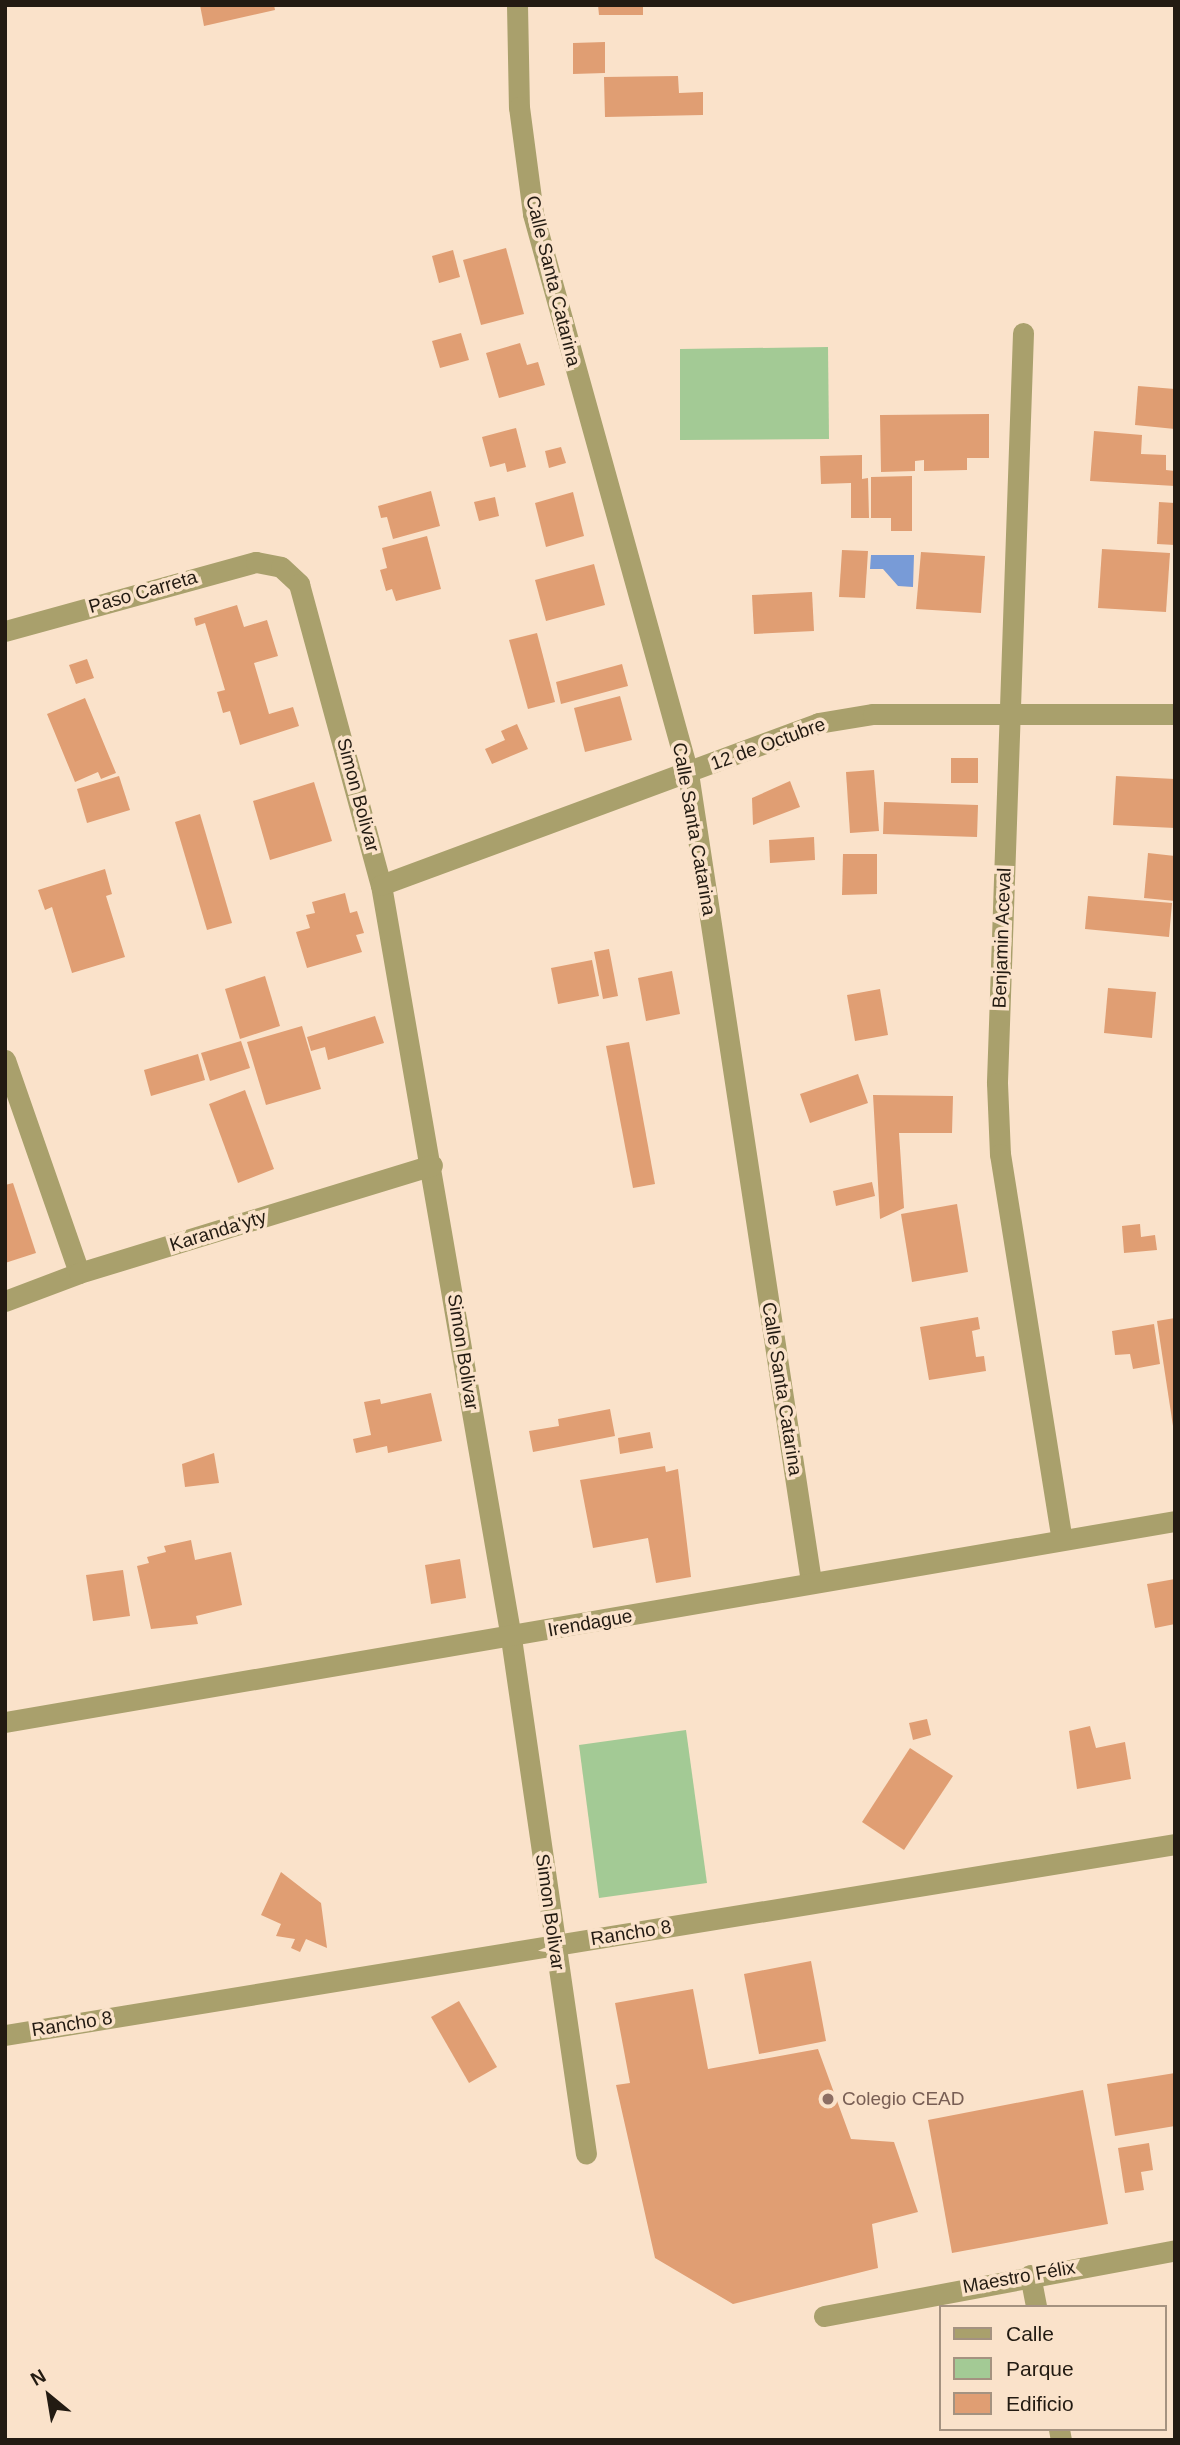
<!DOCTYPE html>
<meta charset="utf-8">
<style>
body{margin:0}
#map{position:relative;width:1180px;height:2445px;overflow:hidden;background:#fae2ca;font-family:Helvetica,sans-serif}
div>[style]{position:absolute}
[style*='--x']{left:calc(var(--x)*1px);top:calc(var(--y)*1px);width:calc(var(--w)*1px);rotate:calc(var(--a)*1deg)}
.green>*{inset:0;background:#a3ca95}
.water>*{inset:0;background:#789bd7}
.building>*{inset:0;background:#e09e73}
.minor>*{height:21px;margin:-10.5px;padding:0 10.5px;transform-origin:10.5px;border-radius:10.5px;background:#a9a06c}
.dots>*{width:19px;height:19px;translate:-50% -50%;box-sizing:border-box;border:4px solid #fae2ca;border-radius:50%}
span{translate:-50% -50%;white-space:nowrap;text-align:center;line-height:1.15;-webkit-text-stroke:7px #fae2ca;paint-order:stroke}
.street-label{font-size:19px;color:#231b12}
.education-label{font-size:19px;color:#785e54}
.left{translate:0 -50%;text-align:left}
.frame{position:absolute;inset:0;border:7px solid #231b12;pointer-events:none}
.legend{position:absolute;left:939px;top:2305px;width:228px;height:126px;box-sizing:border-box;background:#fae2ca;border:2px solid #a49280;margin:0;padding:9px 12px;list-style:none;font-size:21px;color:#231b12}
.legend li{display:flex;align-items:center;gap:14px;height:35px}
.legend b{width:35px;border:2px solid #a49280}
.north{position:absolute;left:14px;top:2361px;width:70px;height:70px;-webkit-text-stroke:5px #fae2ca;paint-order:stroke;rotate:330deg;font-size:19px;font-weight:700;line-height:28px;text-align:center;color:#231b12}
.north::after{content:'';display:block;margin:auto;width:24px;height:32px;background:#231b12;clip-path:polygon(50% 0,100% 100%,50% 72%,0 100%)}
</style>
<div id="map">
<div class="green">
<i style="clip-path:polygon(828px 347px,829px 439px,680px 440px,680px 349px)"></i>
<i style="clip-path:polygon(686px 1730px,707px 1883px,599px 1898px,579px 1745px)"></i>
</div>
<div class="water">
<i style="clip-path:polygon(871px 555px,914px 555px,913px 587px,898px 586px,883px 569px,870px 569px)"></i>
</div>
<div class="building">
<i style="clip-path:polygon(200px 5px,274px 5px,275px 10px,204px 26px)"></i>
<i style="clip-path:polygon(598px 5px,643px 5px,643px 15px,599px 15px)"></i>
<i style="clip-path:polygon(605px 42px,605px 73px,573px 74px,573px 43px)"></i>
<i style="clip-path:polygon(678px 76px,679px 93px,703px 92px,703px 115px,605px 117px,604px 77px)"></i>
<i style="clip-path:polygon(506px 248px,524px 314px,481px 325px,463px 260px)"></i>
<i style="clip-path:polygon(453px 250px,460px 277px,439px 283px,432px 256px)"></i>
<i style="clip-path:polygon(461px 333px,469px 360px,440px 368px,432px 341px)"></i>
<i style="clip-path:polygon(520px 343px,527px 365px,538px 362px,545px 385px,499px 398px,486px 353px)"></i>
<i style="clip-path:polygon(1138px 386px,1175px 389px,1175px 429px,1135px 425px)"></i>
<i style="clip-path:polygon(989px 414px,989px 458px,967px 458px,967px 470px,924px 471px,924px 460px,915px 461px,915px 471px,881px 472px,880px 415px)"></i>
<i style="clip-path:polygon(516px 428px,526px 467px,507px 472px,505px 463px,490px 467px,482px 437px)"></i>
<i style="clip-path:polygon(1094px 431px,1142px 435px,1141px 454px,1166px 455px,1166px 470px,1175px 471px,1175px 486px,1090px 481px)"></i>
<i style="clip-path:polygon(561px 447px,566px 463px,549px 468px,545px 451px)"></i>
<i style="clip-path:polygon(862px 455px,862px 479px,868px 478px,869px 518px,851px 518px,851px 483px,821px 484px,820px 456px)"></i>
<i style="clip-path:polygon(912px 476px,912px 531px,891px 531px,891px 518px,871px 518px,871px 477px)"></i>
<i style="clip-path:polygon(431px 491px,440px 526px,393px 539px,387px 517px,381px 518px,378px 506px)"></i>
<i style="clip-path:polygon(573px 492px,584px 536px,546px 547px,535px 503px)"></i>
<i style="clip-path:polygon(495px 497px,499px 516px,479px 521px,474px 502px)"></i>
<i style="clip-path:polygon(1159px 502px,1175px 503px,1175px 545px,1157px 544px)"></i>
<i style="clip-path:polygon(427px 536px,441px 589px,396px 601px,392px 589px,386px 591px,380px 570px,387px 568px,382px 548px)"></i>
<i style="clip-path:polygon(1102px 549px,1170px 553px,1166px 612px,1098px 608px)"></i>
<i style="clip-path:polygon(842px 550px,868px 551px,865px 598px,839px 597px)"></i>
<i style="clip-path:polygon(921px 552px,985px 556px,981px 613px,916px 609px)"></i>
<i style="clip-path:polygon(594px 564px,605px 605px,546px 621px,535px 580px)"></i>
<i style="clip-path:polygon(812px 592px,814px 631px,754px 634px,752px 595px)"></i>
<i style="clip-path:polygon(237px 605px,244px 627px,267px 620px,278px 656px,254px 663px,269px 714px,293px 707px,299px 726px,240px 745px,230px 711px,223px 713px,217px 692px,225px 690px,205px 623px,196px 626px,194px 618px)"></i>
<i style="clip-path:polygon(537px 633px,555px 702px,528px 709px,509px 640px)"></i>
<i style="clip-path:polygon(87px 659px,94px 678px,76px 684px,69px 665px)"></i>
<i style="clip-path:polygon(622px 664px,628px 686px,561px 704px,556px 682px)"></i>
<i style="clip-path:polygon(620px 696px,632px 740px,585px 752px,574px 708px)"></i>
<i style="clip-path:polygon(85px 698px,116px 773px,101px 779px,98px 772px,75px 782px,47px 714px)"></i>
<i style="clip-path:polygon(517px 724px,528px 749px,492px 764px,485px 749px,505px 740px,501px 731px)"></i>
<i style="clip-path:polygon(951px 758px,978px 758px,978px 783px,951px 783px)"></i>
<i style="clip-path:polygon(874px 770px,879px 831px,850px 833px,846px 772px)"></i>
<i style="clip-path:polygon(119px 776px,130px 810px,87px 823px,77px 789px)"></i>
<i style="clip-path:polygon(1116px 776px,1175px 779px,1175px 828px,1113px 825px)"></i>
<i style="clip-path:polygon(790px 781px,800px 807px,753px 825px,752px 798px)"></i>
<i style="clip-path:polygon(314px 782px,332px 841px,270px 860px,253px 801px)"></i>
<i style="clip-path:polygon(884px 802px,978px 805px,977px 837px,883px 834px)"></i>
<i style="clip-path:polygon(200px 814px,232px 923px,207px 930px,175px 822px)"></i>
<i style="clip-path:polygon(814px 837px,815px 860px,770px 863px,769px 840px)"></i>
<i style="clip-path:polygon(1148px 853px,1175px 856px,1175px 901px,1144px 898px)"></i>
<i style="clip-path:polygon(843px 854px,877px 854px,877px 894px,842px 895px)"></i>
<i style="clip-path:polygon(105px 869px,112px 894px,106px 896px,125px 957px,72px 973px,52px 907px,45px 910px,38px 890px)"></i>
<i style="clip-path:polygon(345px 893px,350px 913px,357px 911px,364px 933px,356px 935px,362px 952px,307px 968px,296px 932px,310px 928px,306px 915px,315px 913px,312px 902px)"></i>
<i style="clip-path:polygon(1088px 896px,1172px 903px,1169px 937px,1085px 929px)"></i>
<i style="clip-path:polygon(609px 949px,618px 996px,603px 999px,594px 952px)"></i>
<i style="clip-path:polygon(592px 960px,599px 996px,558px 1004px,551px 968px)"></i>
<i style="clip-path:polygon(672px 971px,680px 1014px,646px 1021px,638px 978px)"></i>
<i style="clip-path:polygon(265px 976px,280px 1026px,240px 1039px,225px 989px)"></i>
<i style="clip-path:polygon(1108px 988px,1156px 992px,1152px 1038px,1104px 1033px)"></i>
<i style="clip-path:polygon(880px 989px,888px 1035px,855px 1041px,847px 995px)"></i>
<i style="clip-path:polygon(375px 1016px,384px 1043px,328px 1060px,325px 1047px,311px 1051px,307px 1037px)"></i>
<i style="clip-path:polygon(302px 1026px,321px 1089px,266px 1105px,247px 1042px)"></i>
<i style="clip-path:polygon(241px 1041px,250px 1068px,210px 1081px,201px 1053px)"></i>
<i style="clip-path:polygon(629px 1042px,655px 1184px,633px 1188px,606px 1046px)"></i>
<i style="clip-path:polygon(198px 1054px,205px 1080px,151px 1096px,144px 1070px)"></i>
<i style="clip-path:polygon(858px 1074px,868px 1103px,810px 1123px,800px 1094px)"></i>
<i style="clip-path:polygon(245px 1090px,274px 1169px,238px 1183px,209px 1104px)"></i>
<i style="clip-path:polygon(873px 1095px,953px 1096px,952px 1133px,899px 1133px,904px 1208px,880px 1219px)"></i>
<i style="clip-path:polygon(872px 1182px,875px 1196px,836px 1206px,833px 1191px)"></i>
<i style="clip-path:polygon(13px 1183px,36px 1253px,5px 1263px,5px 1185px)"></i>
<i style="clip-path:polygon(957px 1204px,968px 1272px,912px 1282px,901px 1214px)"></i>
<i style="clip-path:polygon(1140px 1224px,1141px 1237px,1155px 1235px,1157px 1250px,1124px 1253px,1122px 1226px)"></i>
<i style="clip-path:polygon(978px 1317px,980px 1329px,972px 1331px,976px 1357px,984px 1356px,986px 1371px,929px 1380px,920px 1327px)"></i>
<i style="clip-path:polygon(1175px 1318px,1175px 1426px,1173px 1426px,1157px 1321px)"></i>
<i style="clip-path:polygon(1154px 1324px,1160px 1364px,1133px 1369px,1130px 1354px,1115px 1355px,1112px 1331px)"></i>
<i style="clip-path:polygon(431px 1393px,442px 1441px,388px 1453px,387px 1446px,356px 1453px,353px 1439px,371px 1435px,364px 1402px,380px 1399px,381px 1404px)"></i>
<i style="clip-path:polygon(610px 1409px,615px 1436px,533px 1452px,529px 1431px,559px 1426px,558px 1419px)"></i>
<i style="clip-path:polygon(650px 1432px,653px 1448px,620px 1454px,618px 1438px)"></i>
<i style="clip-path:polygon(214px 1453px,219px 1483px,185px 1487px,182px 1464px)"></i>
<i style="clip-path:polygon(665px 1466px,666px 1472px,678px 1469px,691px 1577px,656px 1583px,648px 1538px,593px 1548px,580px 1480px)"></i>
<i style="clip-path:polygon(191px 1540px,195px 1560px,231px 1552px,242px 1605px,196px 1616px,198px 1624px,151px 1629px,137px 1566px,149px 1563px,147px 1557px,166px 1552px,164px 1546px)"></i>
<i style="clip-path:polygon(460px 1559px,466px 1598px,431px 1604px,425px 1565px)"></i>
<i style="clip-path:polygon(123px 1570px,130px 1616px,93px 1621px,86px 1575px)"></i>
<i style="clip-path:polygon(1175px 1579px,1175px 1624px,1155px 1628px,1147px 1584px)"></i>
<i style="clip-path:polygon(927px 1719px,931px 1735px,913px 1740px,909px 1723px)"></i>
<i style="clip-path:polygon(1090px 1726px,1096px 1748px,1125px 1742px,1131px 1779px,1077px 1789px,1069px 1731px)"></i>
<i style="clip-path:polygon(910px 1748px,953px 1776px,904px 1850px,862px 1822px)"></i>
<i style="clip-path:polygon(281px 1872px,321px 1903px,327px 1948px,306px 1939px,300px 1952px,291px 1948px,295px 1939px,276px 1936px,281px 1924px,261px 1915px)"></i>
<i style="clip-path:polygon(811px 1961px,826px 2041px,759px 2054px,744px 1974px)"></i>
<i style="clip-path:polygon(693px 1989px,708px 2069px,818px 2049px,851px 2139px,894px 2142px,918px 2212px,872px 2224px,878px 2268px,733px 2304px,655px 2258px,616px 2085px,630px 2083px,615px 2003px)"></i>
<i style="clip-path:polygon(459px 2001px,497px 2067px,469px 2083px,431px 2017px)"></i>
<i style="clip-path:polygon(1175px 2073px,1175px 2126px,1115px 2136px,1107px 2084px)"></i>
<i style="clip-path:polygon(1083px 2090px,1108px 2224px,952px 2253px,928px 2120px)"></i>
<i style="clip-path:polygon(1149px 2143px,1153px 2170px,1141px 2172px,1144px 2190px,1125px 2193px,1118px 2148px)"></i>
</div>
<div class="minor">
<i style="--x:517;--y:5;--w:102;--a:88.9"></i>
<i style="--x:519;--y:107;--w:108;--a:82.5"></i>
<i style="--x:533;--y:214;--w:580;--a:74.5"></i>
<i style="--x:688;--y:773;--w:818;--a:81.35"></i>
<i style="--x:1023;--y:333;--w:750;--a:91.99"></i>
<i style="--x:997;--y:1083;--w:71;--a:87.6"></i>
<i style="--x:1000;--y:1154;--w:390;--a:80.9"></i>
<i style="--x:5;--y:631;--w:260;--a:-15.4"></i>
<i style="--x:256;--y:562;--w:25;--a:11"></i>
<i style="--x:281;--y:567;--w:25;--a:43"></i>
<i style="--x:299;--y:584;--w:312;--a:74.8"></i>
<i style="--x:381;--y:885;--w:764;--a:80.2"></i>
<i style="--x:511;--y:1638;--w:521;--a:81.73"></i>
<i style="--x:381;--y:885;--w:466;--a:-20.3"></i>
<i style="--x:818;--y:723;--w:56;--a:-9.3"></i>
<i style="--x:873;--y:714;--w:302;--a:0"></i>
<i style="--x:5;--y:1060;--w:225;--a:70.8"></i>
<i style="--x:5;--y:1301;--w:79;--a:-20.7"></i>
<i style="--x:79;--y:1273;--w:369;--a:-17"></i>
<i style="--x:5;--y:1722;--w:1187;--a:-9.75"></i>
<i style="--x:5;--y:2035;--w:1185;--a:-9.27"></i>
<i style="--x:1030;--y:2275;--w:33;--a:79"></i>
<i style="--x:824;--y:2316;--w:357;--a:-10.6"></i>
<i style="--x:1059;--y:2429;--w:11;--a:80"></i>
</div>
<div class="dots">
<i style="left:828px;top:2099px;background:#8d6e63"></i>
</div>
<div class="street-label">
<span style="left:553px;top:281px;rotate:76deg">Calle Santa Catarina</span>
<span style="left:143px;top:592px;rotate:-16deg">Paso Carreta</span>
<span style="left:768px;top:744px;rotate:-20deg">12 de Octubre</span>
<span style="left:358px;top:795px;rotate:75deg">Simon Bolivar</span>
<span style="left:694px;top:829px;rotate:80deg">Calle Santa Catarina</span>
<span style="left:1002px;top:938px;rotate:-88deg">Benjamin Aceval</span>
<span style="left:218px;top:1231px;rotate:-17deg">Karanda'yty</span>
<span style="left:463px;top:1352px;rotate:81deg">Simon Bolivar</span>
<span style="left:782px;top:1389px;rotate:81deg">Calle Santa Catarina</span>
<span style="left:590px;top:1623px;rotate:-10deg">Irendague</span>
<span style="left:550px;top:1912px;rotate:82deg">Simon Bolivar</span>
<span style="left:631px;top:1933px;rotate:-9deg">Rancho 8</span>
<span style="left:72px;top:2024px;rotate:-9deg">Rancho 8</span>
<span style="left:1019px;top:2277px;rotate:-10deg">Maestro Félix</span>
</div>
<div class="education-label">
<span class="left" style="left:842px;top:2099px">Colegio CEAD</span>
</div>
<div class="frame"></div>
<ul class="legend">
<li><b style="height:9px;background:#a9a06c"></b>Calle</li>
<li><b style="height:19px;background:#a3ca95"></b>Parque</li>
<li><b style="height:19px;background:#e09e73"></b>Edificio</li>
</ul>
<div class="north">N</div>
</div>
